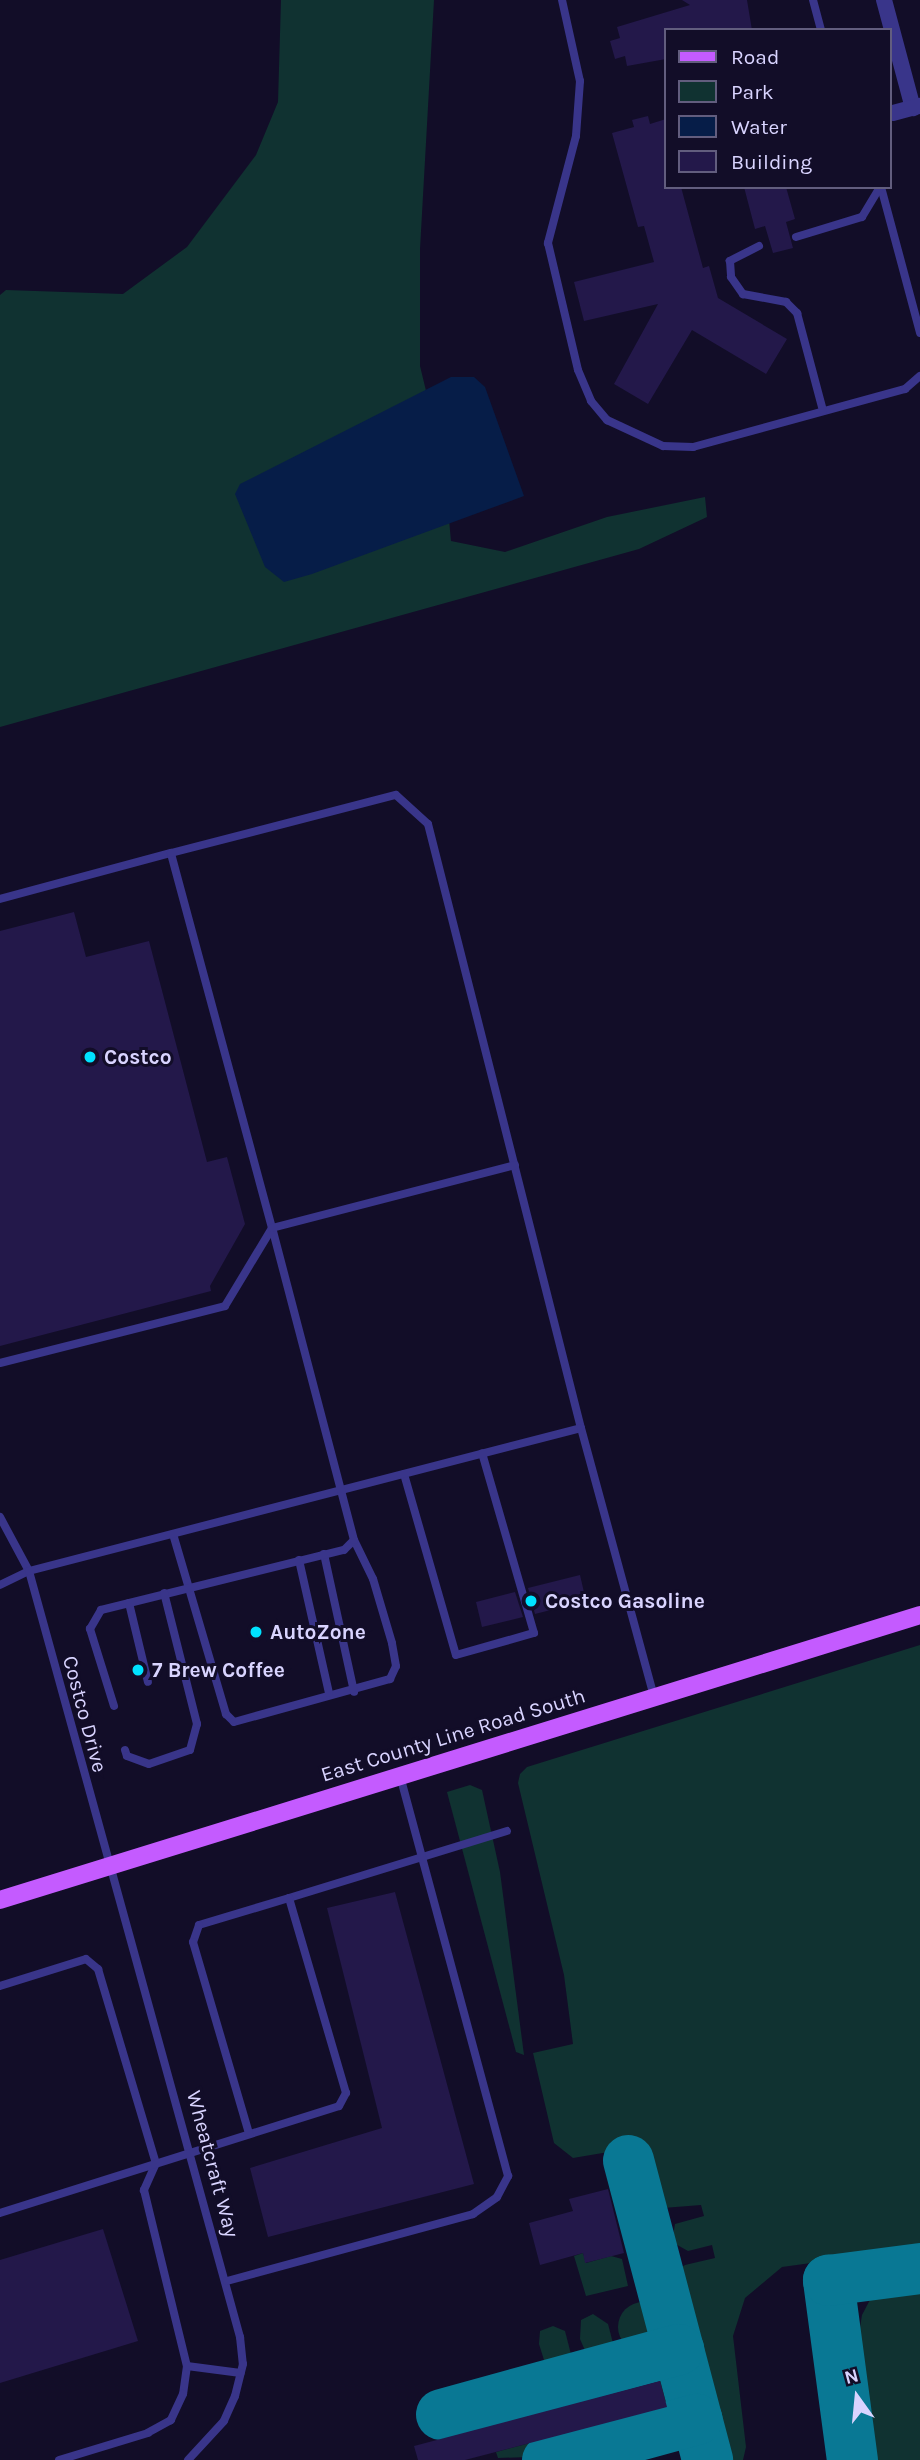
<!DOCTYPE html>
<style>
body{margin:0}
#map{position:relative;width:920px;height:2460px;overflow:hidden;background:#120d28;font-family:Karla,sans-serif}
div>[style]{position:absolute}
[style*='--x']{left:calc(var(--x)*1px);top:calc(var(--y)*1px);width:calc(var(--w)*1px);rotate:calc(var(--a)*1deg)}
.green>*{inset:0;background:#103231}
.round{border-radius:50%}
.water>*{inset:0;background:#061d48}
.taxiway>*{height:51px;margin:-25.5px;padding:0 25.5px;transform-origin:25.5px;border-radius:25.5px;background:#097894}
.building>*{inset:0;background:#23184a}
.service>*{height:8px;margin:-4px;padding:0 4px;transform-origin:4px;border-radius:4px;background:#39358a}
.minor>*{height:16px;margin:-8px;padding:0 8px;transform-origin:8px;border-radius:8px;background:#39358a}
.primary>*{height:18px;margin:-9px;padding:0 9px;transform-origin:9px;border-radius:9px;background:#c45bff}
.dots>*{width:19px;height:19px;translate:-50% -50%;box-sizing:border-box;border:4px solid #120d28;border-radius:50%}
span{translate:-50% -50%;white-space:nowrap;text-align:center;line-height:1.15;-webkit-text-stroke:6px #120d28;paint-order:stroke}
.poi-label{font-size:21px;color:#d9d4ff;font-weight:700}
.left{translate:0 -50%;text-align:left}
.street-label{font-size:21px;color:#d9d4ff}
.legend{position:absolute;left:664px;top:28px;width:228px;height:161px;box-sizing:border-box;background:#120d28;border:2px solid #625d7e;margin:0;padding:9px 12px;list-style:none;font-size:21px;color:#d9d4ff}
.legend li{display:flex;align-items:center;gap:14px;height:35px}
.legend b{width:35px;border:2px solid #625d7e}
.north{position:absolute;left:822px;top:2362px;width:70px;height:70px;-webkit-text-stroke:5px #120d28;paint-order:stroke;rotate:345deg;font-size:19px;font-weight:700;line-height:28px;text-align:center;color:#d9d4ff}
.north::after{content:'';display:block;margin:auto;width:24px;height:32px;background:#d9d4ff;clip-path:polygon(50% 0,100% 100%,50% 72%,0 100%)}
</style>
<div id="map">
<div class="green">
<i style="clip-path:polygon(281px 0,434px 0,420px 249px,420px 366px,444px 465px,451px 541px,505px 552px,607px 517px,705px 497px,707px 517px,639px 549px,0 727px,0 295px,6px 290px,123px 294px,187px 247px,256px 155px,278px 102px)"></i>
<i style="clip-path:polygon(920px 1645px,920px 2248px,782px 2267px,745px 2298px,733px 2336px,746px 2447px,743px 2460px,724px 2460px,711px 2428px,675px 2281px,676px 2271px,685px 2265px,715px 2258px,712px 2245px,688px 2251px,672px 2242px,675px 2224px,704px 2216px,701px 2205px,663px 2208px,644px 2146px,573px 2158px,554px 2143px,533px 2053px,573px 2044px,564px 1975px,518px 1783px,520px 1774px,527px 1767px)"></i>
<i style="clip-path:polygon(470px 1785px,482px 1790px,500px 1872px,524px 2055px,516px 2052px,447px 1792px)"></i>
<i style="clip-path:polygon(583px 2253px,586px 2263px,611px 2256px,622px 2259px,628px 2286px,586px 2296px,574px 2256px)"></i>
<i style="clip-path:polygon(920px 2281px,920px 2460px,873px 2460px,859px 2334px,862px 2315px,872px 2296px)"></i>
<i class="round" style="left:618px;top:2302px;width:50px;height:50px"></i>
<i style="clip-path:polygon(593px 2314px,608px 2324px,614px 2347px,606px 2364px,590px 2362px,580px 2339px,581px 2320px)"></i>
<i style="clip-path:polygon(553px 2326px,565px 2331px,573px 2362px,561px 2376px,548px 2373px,539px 2344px,540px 2331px)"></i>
<i style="clip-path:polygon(661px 2365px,678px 2374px,685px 2399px,675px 2416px,643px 2424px,633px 2415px,660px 2381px,647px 2384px,646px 2368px)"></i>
<i style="clip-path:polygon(629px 2373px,640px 2386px,603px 2396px,602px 2382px)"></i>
<i style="clip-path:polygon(583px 2384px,588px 2385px,594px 2398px,558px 2408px,561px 2391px)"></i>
<i style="clip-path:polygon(537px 2398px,546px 2411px,509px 2421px,507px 2409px,512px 2404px)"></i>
<i style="clip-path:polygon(492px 2410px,499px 2424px,463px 2433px,463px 2418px)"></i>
<i style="clip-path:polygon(622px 2418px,622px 2427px,616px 2434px,600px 2437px,591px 2433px,589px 2427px)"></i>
<i style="clip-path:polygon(576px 2430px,572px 2445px,552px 2450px,544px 2445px,542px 2440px)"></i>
<i style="clip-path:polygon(677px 2435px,692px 2441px,701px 2460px,685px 2460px,681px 2446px,648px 2455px,649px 2444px)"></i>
<i style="clip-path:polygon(530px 2443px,529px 2457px,498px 2458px,496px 2452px)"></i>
</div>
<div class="water">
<i style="clip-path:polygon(451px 377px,474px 377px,485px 387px,524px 496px,312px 574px,284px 582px,265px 567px,235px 494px,240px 484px)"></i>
</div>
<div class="taxiway">
<i style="--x:628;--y:2160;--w:310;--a:75.2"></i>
<i style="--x:441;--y:2414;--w:246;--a:-15.3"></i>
<i style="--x:547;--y:2460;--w:155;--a:-15.4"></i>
<i style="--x:852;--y:2460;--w:182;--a:-97.6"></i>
<i style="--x:828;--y:2280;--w:93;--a:-7.4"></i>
</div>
<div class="building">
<i style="clip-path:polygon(682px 0,747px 0,752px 30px,666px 30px,666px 59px,627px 66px,625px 56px,615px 59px,610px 41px,620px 38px,617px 27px,690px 5px)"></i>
<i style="clip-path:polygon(648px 116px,650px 124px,666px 119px,666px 187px,681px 187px,703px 268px,709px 266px,718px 298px,787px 339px,766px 374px,692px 330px,648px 404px,614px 384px,658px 304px,584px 321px,574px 282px,654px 262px,644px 226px,638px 227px,612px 133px,634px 127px,632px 120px)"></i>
<i style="clip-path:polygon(744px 187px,786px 187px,795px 219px,786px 222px,793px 248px,773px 253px,765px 226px,755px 229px)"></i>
<i style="clip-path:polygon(74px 912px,86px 957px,149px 941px,207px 1162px,227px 1157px,245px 1224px,210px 1286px,211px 1291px,0 1346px,0 931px)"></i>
<i style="clip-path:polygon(580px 1575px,586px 1601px,535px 1614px,528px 1588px)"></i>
<i style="clip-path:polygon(515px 1592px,523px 1617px,482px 1627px,476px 1602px)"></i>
<i style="clip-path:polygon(395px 1892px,474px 2184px,268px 2237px,250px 2168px,382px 2128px,327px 1908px)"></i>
<i style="clip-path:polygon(608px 2189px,624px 2253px,585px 2263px,583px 2253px,540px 2265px,529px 2223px,573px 2211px,569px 2199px)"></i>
<i style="clip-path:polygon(103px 2229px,138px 2341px,0 2383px,0 2260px)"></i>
<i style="clip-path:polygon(660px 2381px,667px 2407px,465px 2460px,418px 2460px,414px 2446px)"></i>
</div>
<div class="service">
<i style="--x:562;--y:0;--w:83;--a:77.5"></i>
<i style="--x:580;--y:81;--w:55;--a:94.2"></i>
<i style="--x:576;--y:136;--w:111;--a:104.7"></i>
<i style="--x:548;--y:243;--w:130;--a:76.7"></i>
<i style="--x:578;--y:370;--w:34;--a:67"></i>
<i style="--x:591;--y:401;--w:25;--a:50"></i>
<i style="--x:607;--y:420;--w:62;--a:24.9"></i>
<i style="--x:663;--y:446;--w:30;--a:2"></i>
<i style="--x:693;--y:447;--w:220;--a:-15.3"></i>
<i style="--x:905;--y:389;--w:20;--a:-41"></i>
<i style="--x:813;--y:0;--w:31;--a:75"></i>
<i style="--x:881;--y:187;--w:151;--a:75"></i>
<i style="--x:796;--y:237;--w:69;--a:-16.9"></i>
<i style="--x:862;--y:217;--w:35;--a:-59"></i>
<i style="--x:759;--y:246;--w:33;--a:153"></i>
<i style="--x:730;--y:261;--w:16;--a:86"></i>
<i style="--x:731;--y:277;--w:21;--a:55"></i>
<i style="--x:743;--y:294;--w:44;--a:10.5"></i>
<i style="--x:786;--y:302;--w:16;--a:45"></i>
<i style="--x:797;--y:313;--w:101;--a:75.1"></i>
<i style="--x:0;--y:899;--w:177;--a:-15.1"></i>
<i style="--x:0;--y:1363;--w:232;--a:-14.2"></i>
<i style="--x:225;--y:1306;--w:91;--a:-58.9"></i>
<i style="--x:272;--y:1228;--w:388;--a:-105.1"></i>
<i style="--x:171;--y:853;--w:232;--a:-14.5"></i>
<i style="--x:396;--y:795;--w:43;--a:42.2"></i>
<i style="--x:428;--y:824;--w:623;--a:75.79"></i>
<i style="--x:404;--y:1474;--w:188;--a:74"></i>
<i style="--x:456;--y:1655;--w:81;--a:-15.8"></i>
<i style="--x:534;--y:1633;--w:187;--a:-106.1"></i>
<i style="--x:0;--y:1517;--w:61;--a:61.8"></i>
<i style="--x:29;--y:1571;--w:795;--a:74.6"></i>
<i style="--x:240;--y:2337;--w:27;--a:84"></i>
<i style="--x:243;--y:2364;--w:33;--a:104"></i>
<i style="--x:235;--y:2396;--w:27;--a:114"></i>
<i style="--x:224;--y:2421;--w:53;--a:132.7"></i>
<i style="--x:173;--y:1534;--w:188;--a:73.6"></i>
<i style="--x:226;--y:1714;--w:11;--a:45"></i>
<i style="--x:234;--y:1722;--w:162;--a:-15.4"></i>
<i style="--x:390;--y:1679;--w:14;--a:-65"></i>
<i style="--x:396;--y:1666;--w:23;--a:-100"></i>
<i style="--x:392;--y:1643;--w:67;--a:-106.5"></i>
<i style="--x:373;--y:1579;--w:43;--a:-116"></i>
<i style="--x:324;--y:1554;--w:141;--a:77.7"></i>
<i style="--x:299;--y:1560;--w:136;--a:77.3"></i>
<i style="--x:0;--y:1585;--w:32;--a:-26"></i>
<i style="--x:29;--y:1571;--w:570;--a:-14.52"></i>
<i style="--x:581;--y:1428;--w:279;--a:74.8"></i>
<i style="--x:129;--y:1603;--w:81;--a:76.5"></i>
<i style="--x:114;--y:1706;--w:81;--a:-107.3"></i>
<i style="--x:90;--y:1629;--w:22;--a:-60"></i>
<i style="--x:101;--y:1610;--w:250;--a:-13.9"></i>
<i style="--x:344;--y:1550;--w:14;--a:-45"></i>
<i style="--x:354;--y:1540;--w:323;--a:-104.7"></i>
<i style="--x:272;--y:1228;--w:251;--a:-14.5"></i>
<i style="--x:125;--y:1750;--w:6;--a:72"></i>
<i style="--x:127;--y:1756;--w:23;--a:20"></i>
<i style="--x:149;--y:1764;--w:43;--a:-18.9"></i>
<i style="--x:190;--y:1750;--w:27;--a:-75"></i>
<i style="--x:197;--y:1724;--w:135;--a:-104.1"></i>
<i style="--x:289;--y:1898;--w:228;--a:-17.1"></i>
<i style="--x:0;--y:1986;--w:90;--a:-17.4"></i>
<i style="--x:86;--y:1959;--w:16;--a:40"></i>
<i style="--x:98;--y:1969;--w:202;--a:73.4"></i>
<i style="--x:156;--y:2163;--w:30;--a:114"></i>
<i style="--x:144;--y:2190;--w:181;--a:76.3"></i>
<i style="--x:187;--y:2366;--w:28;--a:98"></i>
<i style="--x:183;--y:2394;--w:29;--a:115"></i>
<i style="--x:171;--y:2420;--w:26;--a:151"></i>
<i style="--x:148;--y:2433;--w:93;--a:163.1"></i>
<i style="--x:0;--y:2213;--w:355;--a:-17.5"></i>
<i style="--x:339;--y:2106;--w:15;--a:-62"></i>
<i style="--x:346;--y:2093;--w:203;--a:-106.3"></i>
<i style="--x:289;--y:1898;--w:94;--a:163.3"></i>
<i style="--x:199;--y:1925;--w:18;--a:109"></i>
<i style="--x:193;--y:1942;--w:200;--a:73.7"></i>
<i style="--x:227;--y:2281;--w:255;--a:-15.2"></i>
<i style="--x:473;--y:2214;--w:29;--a:-35"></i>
<i style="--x:497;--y:2197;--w:24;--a:-62"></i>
<i style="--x:508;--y:2176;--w:414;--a:-105.1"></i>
<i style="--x:187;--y:2366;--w:54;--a:7.4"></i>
</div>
<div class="minor">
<i style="--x:884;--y:0;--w:112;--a:75"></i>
<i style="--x:893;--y:113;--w:28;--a:-15"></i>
</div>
<div class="primary">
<i style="--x:0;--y:1900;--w:963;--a:-17.21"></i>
</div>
<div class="dots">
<i style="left:90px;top:1057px;background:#00e2ff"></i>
<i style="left:531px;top:1601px;background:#00e2ff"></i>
<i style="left:256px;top:1632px;background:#00e2ff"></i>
<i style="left:138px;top:1670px;background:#00e2ff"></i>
</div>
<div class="poi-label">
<span class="left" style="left:104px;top:1057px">Costco</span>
<span class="left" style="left:545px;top:1601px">Costco Gasoline</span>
<span class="left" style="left:270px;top:1632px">AutoZone</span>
<span class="left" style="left:152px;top:1670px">7 Brew Coffee</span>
</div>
<div class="street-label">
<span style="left:85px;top:1714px;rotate:75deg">Costco Drive</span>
<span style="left:453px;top:1735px;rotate:-17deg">East County Line Road South</span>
<span style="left:213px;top:2164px;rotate:75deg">Wheatcraft Way</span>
</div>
<ul class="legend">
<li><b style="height:9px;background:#c45bff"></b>Road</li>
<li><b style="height:19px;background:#103231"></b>Park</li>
<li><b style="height:19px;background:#061d48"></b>Water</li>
<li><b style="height:19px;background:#23184a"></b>Building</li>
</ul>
<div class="north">N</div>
</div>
